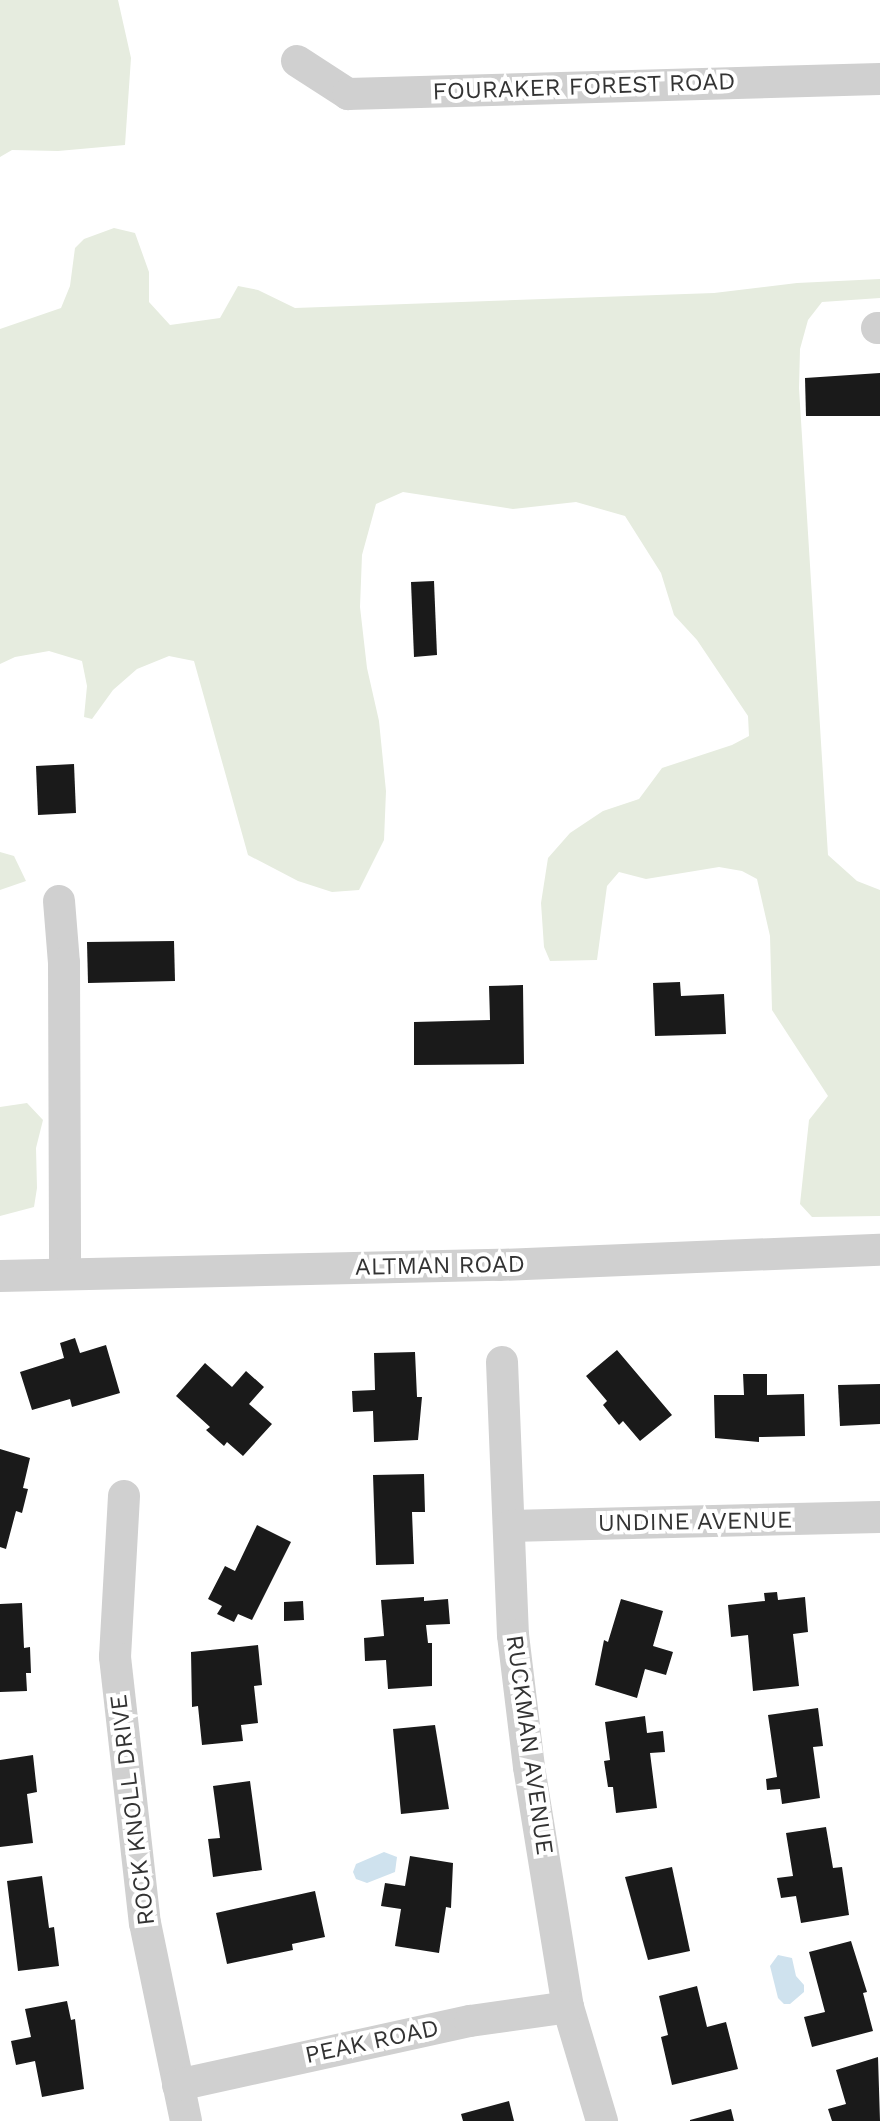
<!DOCTYPE html>
<style>
body{margin:0}
#map{position:relative;width:880px;height:2121px;overflow:hidden;background:#fff;font-family:"Work Sans",sans-serif}
div>[style]{position:absolute}
[style*='--x']{left:calc(var(--x)*1px);top:calc(var(--y)*1px);width:calc(var(--w)*1px);rotate:calc(var(--a)*1deg)}
.green>*{inset:0;background:#e6ecdf}
.water>*{inset:0;background:#cfe2ee}
.building>*{inset:0;background:#1a1a1a}
.minor>*{height:32px;margin:-16px;padding:0 16px;transform-origin:16px;border-radius:16px;background:#d0d0d0}
span{translate:-50% -50%;white-space:nowrap;text-align:center;line-height:1.15;-webkit-text-stroke:8px #fff;paint-order:stroke}
.street-label{font-size:24px;color:#333}
</style>
<div id="map">
<div class="green">
<i style="clip-path:polygon(0 0,118px 0,131px 58px,125px 145px,58px 151px,12px 150px,0 157px)"></i>
<i style="clip-path:polygon(114px 228px,135px 233px,149px 272px,149px 302px,170px 325px,220px 318px,238px 286px,258px 290px,295px 308px,714px 293px,797px 283px,880px 279px,880px 298px,822px 302px,808px 320px,800px 349px,799px 388px,828px 855px,857px 881px,880px 890px,880px 1216px,812px 1217px,800px 1204px,809px 1120px,828px 1096px,772px 1010px,770px 936px,757px 879px,742px 871px,719px 867px,646px 879px,619px 872px,607px 886px,597px 960px,550px 961px,544px 947px,541px 903px,548px 858px,570px 833px,603px 811px,639px 799px,662px 768px,732px 745px,749px 736px,748px 716px,697px 640px,674px 615px,661px 573px,625px 516px,576px 502px,513px 509px,403px 492px,376px 504px,362px 555px,360px 607px,367px 668px,379px 721px,386px 791px,384px 840px,359px 890px,332px 892px,298px 881px,248px 855px,194px 661px,169px 656px,137px 669px,113px 690px,92px 719px,84px 717px,87px 686px,82px 661px,49px 651px,15px 657px,0 664px,0 329px,61px 308px,70px 286px,75px 248px,84px 239px)"></i>
<i style="clip-path:polygon(0 852px,14px 856px,26px 881px,0 890px)"></i>
<i style="clip-path:polygon(27px 1103px,43px 1120px,36px 1148px,37px 1188px,34px 1207px,0 1216px,0 1107px)"></i>
</div>
<div class="water">
<i style="clip-path:polygon(384px 1852px,397px 1857px,395px 1872px,367px 1883px,356px 1879px,353px 1872px,356px 1864px)"></i>
<i style="clip-path:polygon(778px 1955px,792px 1958px,796px 1976px,804px 1985px,804px 1992px,790px 2004px,784px 2004px,778px 1998px,770px 1966px)"></i>
</div>
<div class="building">
<i style="clip-path:polygon(880px 373px,880px 416px,806px 416px,805px 378px)"></i>
<i style="clip-path:polygon(434px 581px,437px 655px,414px 657px,411px 582px)"></i>
<i style="clip-path:polygon(74px 764px,76px 813px,38px 815px,36px 766px)"></i>
<i style="clip-path:polygon(174px 941px,175px 981px,88px 983px,87px 942px)"></i>
<i style="clip-path:polygon(680px 982px,681px 996px,724px 994px,726px 1034px,655px 1036px,653px 983px)"></i>
<i style="clip-path:polygon(523px 985px,524px 1064px,414px 1065px,414px 1022px,490px 1020px,489px 986px)"></i>
<i style="clip-path:polygon(75px 1338px,80px 1353px,106px 1345px,120px 1393px,72px 1407px,70px 1399px,32px 1410px,20px 1372px,64px 1358px,60px 1343px)"></i>
<i style="clip-path:polygon(617px 1350px,672px 1415px,640px 1441px,623px 1421px,619px 1425px,603px 1405px,607px 1401px,586px 1376px)"></i>
<i style="clip-path:polygon(415px 1352px,417px 1397px,422px 1397px,418px 1440px,374px 1442px,373px 1411px,353px 1412px,352px 1391px,375px 1390px,374px 1353px)"></i>
<i style="clip-path:polygon(205px 1363px,232px 1387px,246px 1371px,264px 1387px,249px 1404px,272px 1424px,243px 1456px,227px 1442px,224px 1446px,206px 1430px,210px 1427px,176px 1396px)"></i>
<i style="clip-path:polygon(743px 1374px,767px 1374px,767px 1395px,804px 1394px,805px 1436px,759px 1437px,759px 1442px,715px 1438px,714px 1395px,744px 1395px)"></i>
<i style="clip-path:polygon(880px 1384px,880px 1424px,840px 1426px,838px 1385px)"></i>
<i style="clip-path:polygon(0 1449px,30px 1458px,23px 1488px,28px 1489px,22px 1513px,16px 1511px,6px 1549px,0 1547px)"></i>
<i style="clip-path:polygon(424px 1474px,425px 1512px,412px 1512px,414px 1564px,376px 1565px,373px 1475px)"></i>
<i style="clip-path:polygon(257px 1525px,291px 1542px,252px 1620px,238px 1614px,234px 1622px,217px 1614px,222px 1606px,208px 1599px,225px 1566px,235px 1571px)"></i>
<i style="clip-path:polygon(777px 1592px,778px 1600px,805px 1597px,808px 1632px,793px 1634px,799px 1686px,753px 1691px,748px 1635px,731px 1637px,728px 1605px,765px 1601px,764px 1593px)"></i>
<i style="clip-path:polygon(424px 1597px,424px 1601px,448px 1599px,450px 1624px,426px 1625px,428px 1643px,432px 1643px,432px 1686px,388px 1689px,386px 1660px,365px 1661px,364px 1638px,384px 1636px,381px 1600px)"></i>
<i style="clip-path:polygon(621px 1599px,663px 1611px,653px 1646px,673px 1652px,666px 1675px,645px 1669px,637px 1698px,595px 1685px,604px 1640px,608px 1642px)"></i>
<i style="clip-path:polygon(303px 1601px,304px 1620px,284px 1621px,284px 1602px)"></i>
<i style="clip-path:polygon(22px 1603px,24px 1648px,30px 1647px,31px 1673px,26px 1673px,27px 1691px,0 1692px,0 1604px)"></i>
<i style="clip-path:polygon(258px 1645px,262px 1685px,254px 1686px,258px 1723px,241px 1725px,243px 1741px,202px 1745px,198px 1706px,192px 1707px,191px 1652px)"></i>
<i style="clip-path:polygon(818px 1708px,823px 1746px,813px 1747px,820px 1798px,782px 1804px,780px 1789px,767px 1790px,766px 1779px,777px 1777px,768px 1715px)"></i>
<i style="clip-path:polygon(645px 1716px,647px 1733px,663px 1731px,665px 1752px,650px 1753px,657px 1808px,616px 1813px,613px 1787px,608px 1787px,604px 1761px,610px 1760px,605px 1722px)"></i>
<i style="clip-path:polygon(435px 1725px,449px 1809px,401px 1814px,393px 1729px)"></i>
<i style="clip-path:polygon(33px 1755px,37px 1792px,27px 1794px,33px 1843px,0 1847px,0 1760px)"></i>
<i style="clip-path:polygon(250px 1781px,262px 1870px,213px 1877px,208px 1839px,220px 1838px,213px 1786px)"></i>
<i style="clip-path:polygon(826px 1827px,833px 1868px,842px 1867px,849px 1915px,801px 1923px,796px 1896px,781px 1898px,777px 1878px,793px 1876px,786px 1833px)"></i>
<i style="clip-path:polygon(410px 1856px,453px 1863px,451px 1908px,446px 1907px,439px 1953px,395px 1946px,401px 1909px,381px 1906px,385px 1883px,405px 1886px)"></i>
<i style="clip-path:polygon(672px 1867px,690px 1951px,648px 1960px,625px 1877px)"></i>
<i style="clip-path:polygon(42px 1876px,49px 1928px,54px 1927px,59px 1966px,18px 1971px,7px 1881px)"></i>
<i style="clip-path:polygon(315px 1891px,325px 1937px,292px 1944px,293px 1950px,227px 1964px,216px 1913px)"></i>
<i style="clip-path:polygon(851px 1941px,867px 1992px,863px 1993px,873px 2031px,812px 2047px,804px 2017px,825px 2012px,809px 1952px)"></i>
<i style="clip-path:polygon(697px 1986px,707px 2027px,726px 2022px,738px 2069px,672px 2085px,661px 2037px,668px 2035px,659px 1996px)"></i>
<i style="clip-path:polygon(67px 2001px,71px 2020px,75px 2019px,84px 2089px,42px 2097px,35px 2061px,16px 2065px,11px 2041px,31px 2037px,25px 2009px)"></i>
<i style="clip-path:polygon(878px 2057px,880px 2121px,832px 2121px,828px 2109px,846px 2104px,836px 2070px)"></i>
<i style="clip-path:polygon(509px 2101px,514px 2121px,463px 2121px,461px 2114px)"></i>
<i style="clip-path:polygon(731px 2109px,734px 2121px,690px 2121px,690px 2120px)"></i>
</div>
<div class="minor">
<i style="--x:297;--y:61;--w:61;--a:32.9"></i>
<i style="--x:348;--y:94;--w:532;--a:-1.62"></i>
<i style="--x:877;--y:328;--w:3;--a:0"></i>
<i style="--x:59;--y:901;--w:62;--a:85.4"></i>
<i style="--x:64;--y:963;--w:311;--a:89.8"></i>
<i style="--x:0;--y:1276;--w:499;--a:-1.3"></i>
<i style="--x:499;--y:1265;--w:381;--a:-2.3"></i>
<i style="--x:502;--y:1362;--w:273;--a:87.7"></i>
<i style="--x:513;--y:1635;--w:133;--a:83.1"></i>
<i style="--x:529;--y:1767;--w:243;--a:80.8"></i>
<i style="--x:568;--y:2007;--w:119;--a:73.4"></i>
<i style="--x:124;--y:1496;--w:161;--a:93.2"></i>
<i style="--x:115;--y:1657;--w:268;--a:83.6"></i>
<i style="--x:145;--y:1923;--w:202;--a:78.3"></i>
<i style="--x:510;--y:1526;--w:370;--a:-1.4"></i>
<i style="--x:178;--y:2085;--w:299;--a:-12.4"></i>
<i style="--x:470;--y:2021;--w:99;--a:-8.1"></i>
</div>
<div class="street-label">
<span style="left:584px;top:87px;rotate:-2deg">FOURAKER FOREST ROAD</span>
<span style="left:440px;top:1266px;rotate:-1deg">ALTMAN ROAD</span>
<span style="left:695px;top:1522px;rotate:-1deg">UNDINE AVENUE</span>
<span style="left:529px;top:1745px;rotate:82deg">RUCKMAN AVENUE</span>
<span style="left:133px;top:1810px;rotate:-97deg">ROCK KNOLL DRIVE</span>
<span style="left:372px;top:2042px;rotate:-12deg">PEAK ROAD</span>
</div>
</div>
